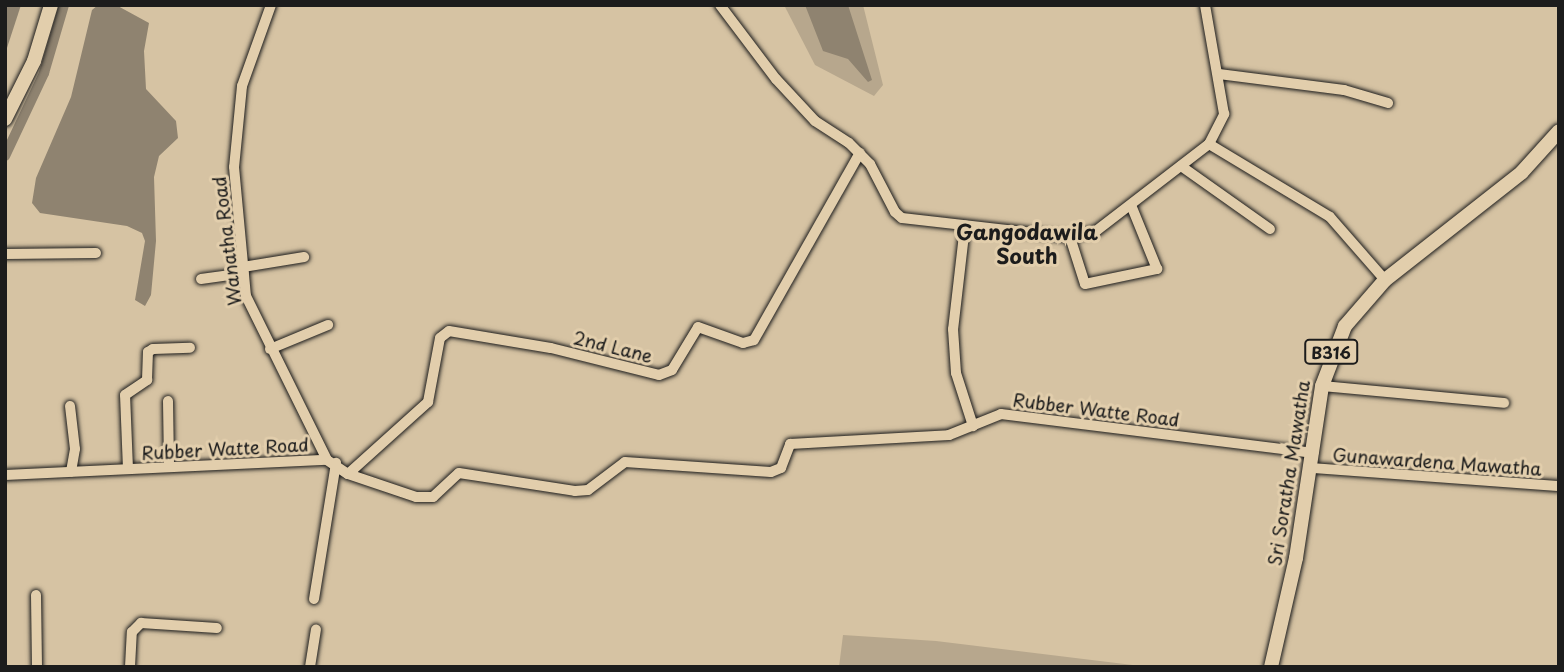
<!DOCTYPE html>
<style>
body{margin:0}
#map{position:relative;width:1564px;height:672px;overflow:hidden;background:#d6c3a3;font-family:"Playpen Sans",sans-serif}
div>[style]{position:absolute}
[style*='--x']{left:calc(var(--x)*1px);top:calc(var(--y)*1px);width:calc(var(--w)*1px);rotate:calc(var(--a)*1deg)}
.green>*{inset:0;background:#b7a78d}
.water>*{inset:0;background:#8f8370}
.canal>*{height:10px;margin:-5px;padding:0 5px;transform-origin:5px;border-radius:5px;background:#8f8370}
.roads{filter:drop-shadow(0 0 2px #1c1c1c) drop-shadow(0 0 2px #1c1c1c)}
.minor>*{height:10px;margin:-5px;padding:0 5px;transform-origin:5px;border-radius:5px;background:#e2ceac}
.primary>*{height:14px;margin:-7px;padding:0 7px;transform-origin:7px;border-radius:7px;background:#e2ceac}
span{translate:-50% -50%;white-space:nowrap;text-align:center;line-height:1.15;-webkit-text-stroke:6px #e2ceac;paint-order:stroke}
.shield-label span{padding:2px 5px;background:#e2ceac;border:2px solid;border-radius:5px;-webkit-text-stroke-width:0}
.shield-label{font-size:16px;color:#1c1c1c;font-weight:700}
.street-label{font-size:18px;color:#1c1c1c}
.quarter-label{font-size:21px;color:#1c1c1c;font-weight:700}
.frame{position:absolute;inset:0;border:7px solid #1c1c1c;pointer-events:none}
</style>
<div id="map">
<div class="green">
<i style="clip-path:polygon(784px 5px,863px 5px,883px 85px,874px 96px,815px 65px)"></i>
<i style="clip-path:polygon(843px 635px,936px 641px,1149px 667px,839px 667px)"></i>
</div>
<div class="water">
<i style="clip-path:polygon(5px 5px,21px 5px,5px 54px)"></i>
<i style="clip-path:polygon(98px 5px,116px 5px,149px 23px,144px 51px,146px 89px,176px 121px,178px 138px,159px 156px,154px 177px,156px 241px,151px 295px,145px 306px,135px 300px,145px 241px,142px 233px,127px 226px,40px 213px,32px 203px,36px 178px,71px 97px,92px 10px)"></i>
<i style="clip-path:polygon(805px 5px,848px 5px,872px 80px,868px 82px,848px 59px,823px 51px)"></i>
</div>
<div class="canal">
<i style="--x:5;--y:156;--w:92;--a:-64.8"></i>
<i style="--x:44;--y:73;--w:71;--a:-73.6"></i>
</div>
<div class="roads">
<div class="minor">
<i style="--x:271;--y:5;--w:86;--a:109.7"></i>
<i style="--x:242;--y:86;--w:81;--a:95.6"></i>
<i style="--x:234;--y:167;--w:130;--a:84.7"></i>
<i style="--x:246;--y:296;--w:183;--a:63.7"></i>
<i style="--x:720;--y:5;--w:93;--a:52.9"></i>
<i style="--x:776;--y:79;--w:57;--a:47.1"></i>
<i style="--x:815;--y:121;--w:40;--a:32.9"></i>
<i style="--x:849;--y:143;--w:30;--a:45"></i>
<i style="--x:870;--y:164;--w:54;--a:62.5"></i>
<i style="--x:895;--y:212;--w:9;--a:41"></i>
<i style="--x:902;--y:218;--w:169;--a:6.5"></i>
<i style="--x:1070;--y:237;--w:27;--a:-13"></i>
<i style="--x:1096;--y:231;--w:143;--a:-37.6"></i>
<i style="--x:1209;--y:144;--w:34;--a:-63"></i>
<i style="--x:1224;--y:114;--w:111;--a:-99.9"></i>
<i style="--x:1219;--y:74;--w:126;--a:7.3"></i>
<i style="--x:1344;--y:90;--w:46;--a:16.5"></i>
<i style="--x:1209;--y:144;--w:141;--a:31.1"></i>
<i style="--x:1330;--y:217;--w:84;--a:48.9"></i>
<i style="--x:1181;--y:166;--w:109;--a:35.3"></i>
<i style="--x:965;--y:226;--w:104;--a:96.6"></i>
<i style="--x:953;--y:329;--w:44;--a:86.1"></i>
<i style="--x:956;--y:373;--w:56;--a:72.2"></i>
<i style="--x:1070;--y:237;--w:49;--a:72.3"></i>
<i style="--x:1085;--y:284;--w:74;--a:-11.8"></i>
<i style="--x:1157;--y:269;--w:69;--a:-112.1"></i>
<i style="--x:5;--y:254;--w:91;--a:-0.6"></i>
<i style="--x:243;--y:267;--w:62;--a:-9.3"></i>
<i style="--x:201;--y:279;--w:43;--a:-7.9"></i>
<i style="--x:270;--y:349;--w:63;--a:-22.5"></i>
<i style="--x:1322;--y:386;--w:183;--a:5.3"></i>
<i style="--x:168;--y:401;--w:66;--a:89.1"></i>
<i style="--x:70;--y:406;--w:43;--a:83.4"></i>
<i style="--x:75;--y:449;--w:23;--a:100"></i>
<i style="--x:1312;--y:468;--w:248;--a:4.2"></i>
<i style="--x:128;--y:469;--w:74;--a:-92.3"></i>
<i style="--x:125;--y:395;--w:27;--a:-34"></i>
<i style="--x:147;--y:380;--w:28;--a:-88"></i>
<i style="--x:148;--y:352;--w:6;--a:-31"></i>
<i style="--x:153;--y:349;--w:37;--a:-2"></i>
<i style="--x:348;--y:474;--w:108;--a:-42"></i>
<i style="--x:428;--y:402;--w:65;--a:-79.4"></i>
<i style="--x:440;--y:338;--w:11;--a:-38"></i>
<i style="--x:449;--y:331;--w:103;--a:9.5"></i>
<i style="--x:551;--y:348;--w:111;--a:14"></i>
<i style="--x:659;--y:375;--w:14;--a:-21"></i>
<i style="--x:672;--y:370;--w:50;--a:-58.8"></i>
<i style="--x:698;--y:327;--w:48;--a:19.6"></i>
<i style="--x:743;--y:343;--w:11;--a:-15"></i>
<i style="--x:754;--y:340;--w:215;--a:-60.5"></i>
<i style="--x:5;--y:475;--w:322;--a:-2.7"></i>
<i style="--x:327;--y:460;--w:25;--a:34"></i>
<i style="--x:348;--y:474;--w:72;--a:18.7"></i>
<i style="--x:416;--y:497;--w:17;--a:0"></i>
<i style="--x:433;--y:497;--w:35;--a:-43"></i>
<i style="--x:459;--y:473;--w:117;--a:8.8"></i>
<i style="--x:575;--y:491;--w:13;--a:-4"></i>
<i style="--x:588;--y:490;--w:46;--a:-37.1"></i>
<i style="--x:625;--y:462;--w:146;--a:3.9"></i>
<i style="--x:771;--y:472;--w:11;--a:-22"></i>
<i style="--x:781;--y:468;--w:26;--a:-69"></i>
<i style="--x:790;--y:444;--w:159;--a:-3.2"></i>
<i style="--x:949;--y:435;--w:56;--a:-22"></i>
<i style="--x:1001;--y:414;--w:315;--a:7.1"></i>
<i style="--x:36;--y:595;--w:72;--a:89.2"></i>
<i style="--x:314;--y:599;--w:138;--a:-80.8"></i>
<i style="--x:130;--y:667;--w:35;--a:-87"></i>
<i style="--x:132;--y:632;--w:13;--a:-45"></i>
<i style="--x:141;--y:623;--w:76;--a:3.8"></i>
<i style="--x:310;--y:667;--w:38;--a:-81"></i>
</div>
<div class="primary">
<i style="--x:5;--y:119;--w:65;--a:-63.4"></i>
<i style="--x:34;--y:61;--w:59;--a:-73.1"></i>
<i style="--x:1271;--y:667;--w:112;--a:-77.1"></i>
<i style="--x:1296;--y:558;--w:174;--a:-81.4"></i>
<i style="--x:1322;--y:386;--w:64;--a:-69"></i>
<i style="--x:1345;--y:326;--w:61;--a:-49"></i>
<i style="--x:1385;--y:280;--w:174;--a:-38.2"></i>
<i style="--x:1522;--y:172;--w:55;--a:-47.9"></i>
</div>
</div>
<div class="shield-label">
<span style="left:1331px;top:352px">B316</span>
</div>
<div class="street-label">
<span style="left:227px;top:241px;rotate:-97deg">Wanatha Road</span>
<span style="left:613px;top:347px;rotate:14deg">2nd Lane</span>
<span style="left:1096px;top:410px;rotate:7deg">Rubber Watte Road</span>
<span style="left:225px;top:449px;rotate:-3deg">Rubber Watte Road</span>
<span style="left:1437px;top:462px;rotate:4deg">Gunawardena Mawatha</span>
<span style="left:1289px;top:473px;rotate:-81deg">Sri Soratha Mawatha</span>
</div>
<div class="quarter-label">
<span style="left:1027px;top:243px">Gangodawila<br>South</span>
</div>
<div class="frame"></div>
</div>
